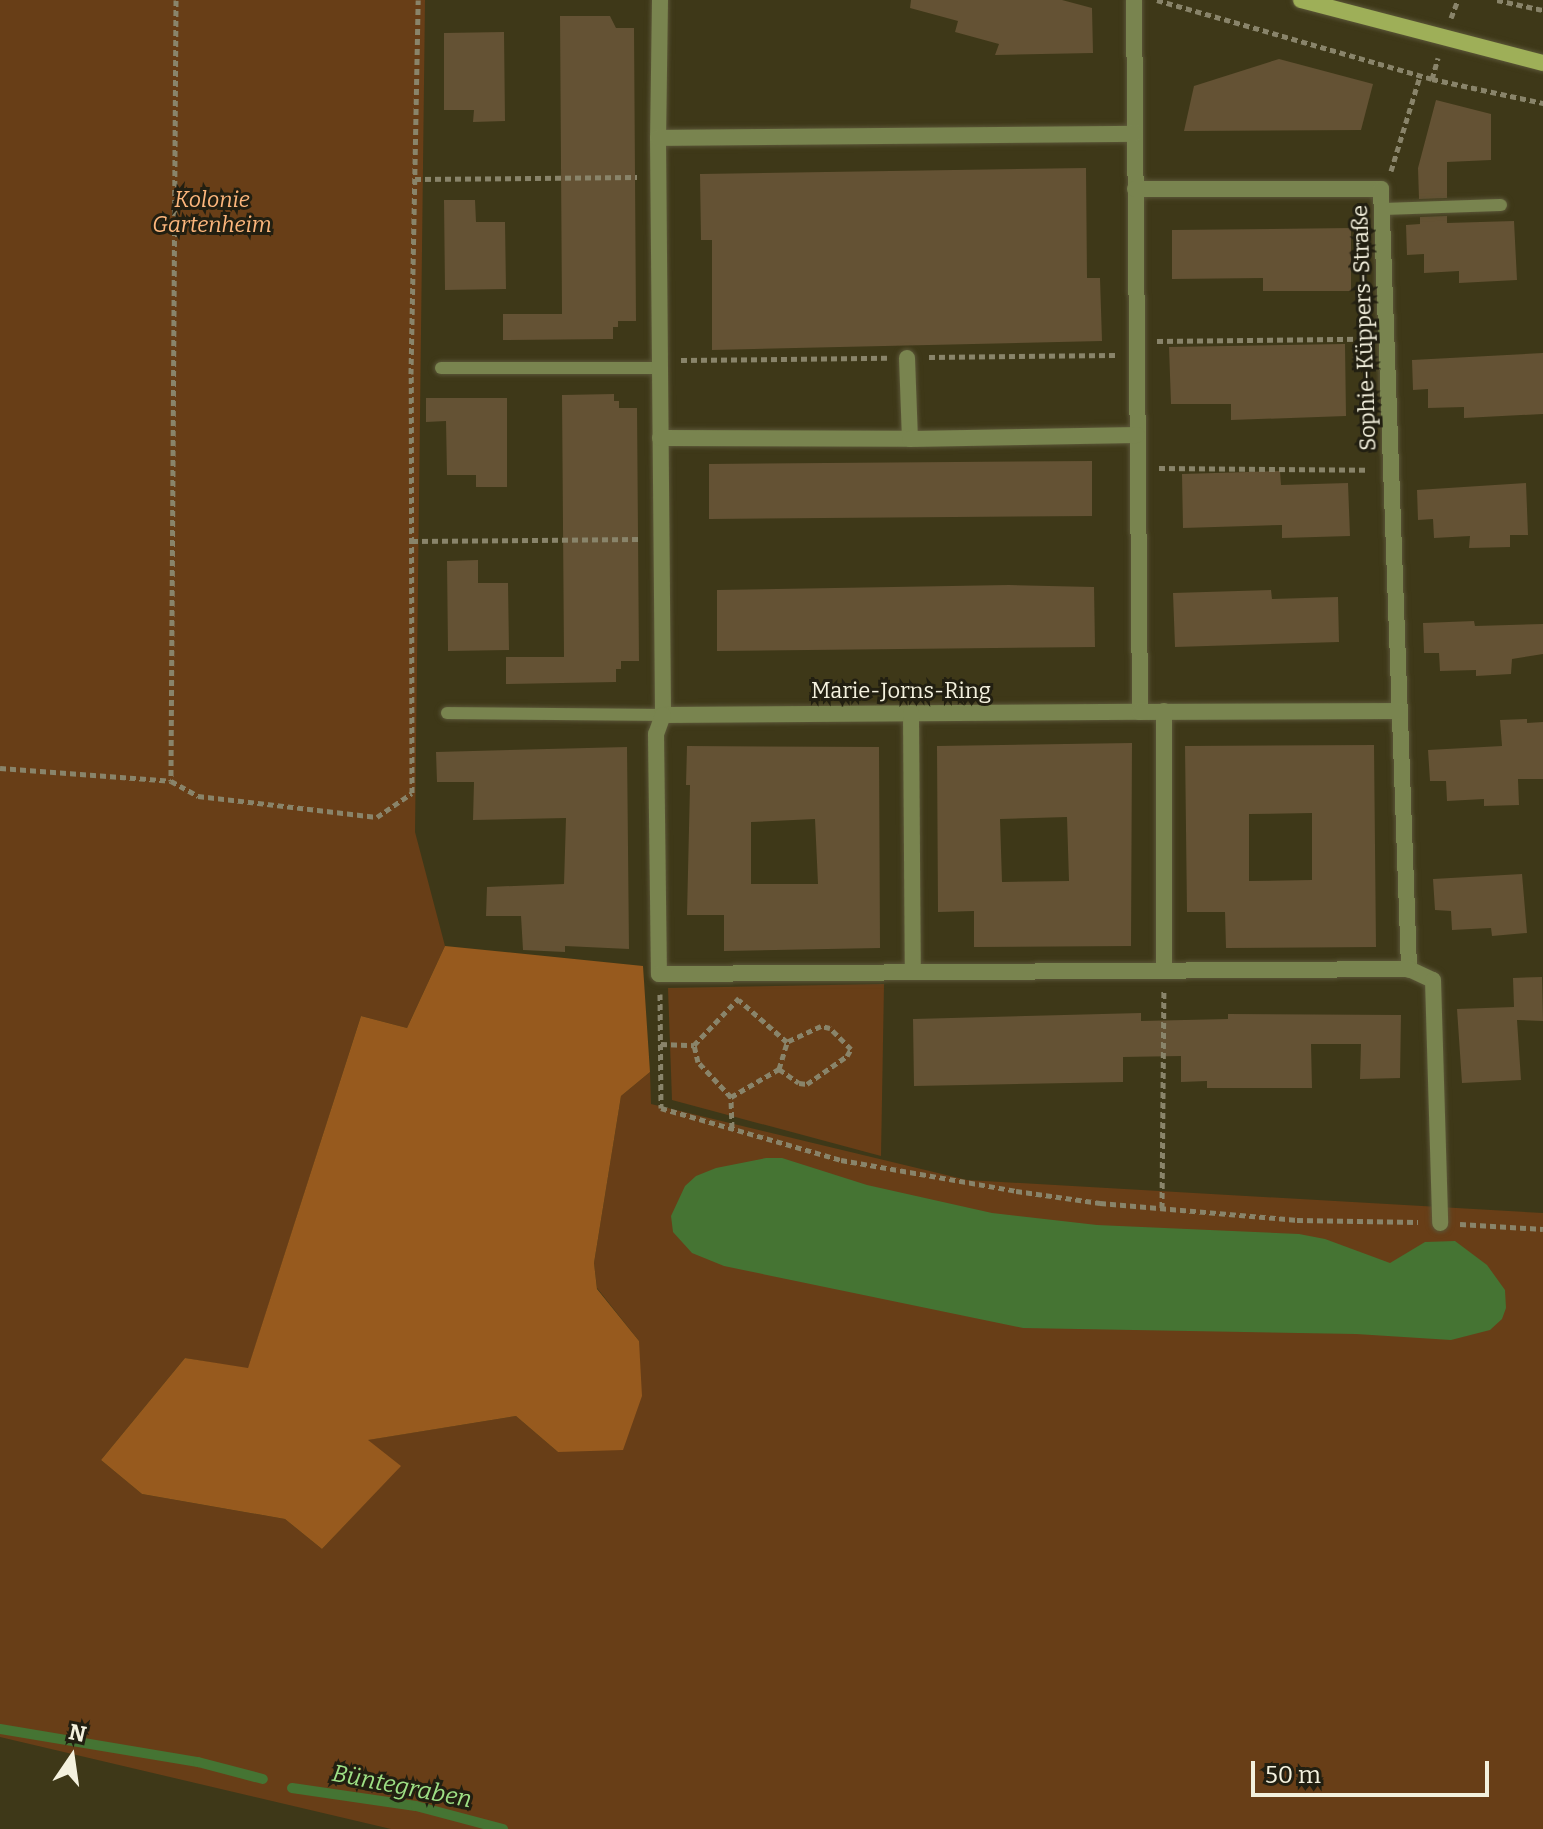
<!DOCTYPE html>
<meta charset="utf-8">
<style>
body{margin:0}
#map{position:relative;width:1543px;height:1829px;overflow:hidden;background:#3e3818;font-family:Bitter,serif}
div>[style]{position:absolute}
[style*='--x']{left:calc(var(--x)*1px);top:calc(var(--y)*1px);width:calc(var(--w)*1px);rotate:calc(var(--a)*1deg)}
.green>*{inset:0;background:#683e17}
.forest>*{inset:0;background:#975a1e}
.water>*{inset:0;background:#457433}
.stream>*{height:10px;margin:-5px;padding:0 5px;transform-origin:5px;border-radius:5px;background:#457433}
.building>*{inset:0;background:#645234}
.path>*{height:5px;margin-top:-2.5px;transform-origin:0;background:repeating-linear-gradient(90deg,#89846a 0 6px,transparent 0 10px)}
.roads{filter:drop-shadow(0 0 2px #5b5638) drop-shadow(0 0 2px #5b5638)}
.lane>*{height:12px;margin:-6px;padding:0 6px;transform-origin:6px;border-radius:6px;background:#79844f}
.street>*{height:16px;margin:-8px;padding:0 8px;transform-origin:8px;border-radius:8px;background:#79844f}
.secondary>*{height:16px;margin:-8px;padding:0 8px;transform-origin:8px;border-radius:8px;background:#9eaf58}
span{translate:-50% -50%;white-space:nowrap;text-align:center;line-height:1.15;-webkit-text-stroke:6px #221f11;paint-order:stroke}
.park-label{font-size:22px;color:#fcb67c;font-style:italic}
.street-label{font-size:22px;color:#f4f1de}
.water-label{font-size:24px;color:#9ee085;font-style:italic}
.north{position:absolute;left:32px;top:1717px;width:80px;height:80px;-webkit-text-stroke:6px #221f11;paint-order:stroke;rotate:13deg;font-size:22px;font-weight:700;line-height:32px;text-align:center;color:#f4f1de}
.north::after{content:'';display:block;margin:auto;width:28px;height:36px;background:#f4f1de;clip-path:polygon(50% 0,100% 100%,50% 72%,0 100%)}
.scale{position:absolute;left:1251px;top:1761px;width:238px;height:36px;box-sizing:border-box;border:4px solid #f4f1de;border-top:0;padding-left:10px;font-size:24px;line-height:28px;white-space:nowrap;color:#f4f1de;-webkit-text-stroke:6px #221f11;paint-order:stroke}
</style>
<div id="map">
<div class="green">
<i style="clip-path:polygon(0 0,425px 0,415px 832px,445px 946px,407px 1028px,361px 1016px,248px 1369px,185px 1358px,101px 1460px,142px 1494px,285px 1519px,322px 1549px,400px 1466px,367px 1440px,516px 1416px,558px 1452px,639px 1341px,597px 1288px,594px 1263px,621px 1096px,650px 1072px,651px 1104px,967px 1180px,1543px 1213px,1543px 1829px,391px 1829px,0 1737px)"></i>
<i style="clip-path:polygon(884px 984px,881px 1156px,672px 1100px,668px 988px)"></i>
</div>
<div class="forest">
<i style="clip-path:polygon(445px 946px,643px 966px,650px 1072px,621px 1096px,594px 1263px,597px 1289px,639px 1341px,642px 1396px,623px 1450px,558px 1452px,516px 1416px,368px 1440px,401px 1466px,322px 1549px,285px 1519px,142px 1494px,101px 1460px,185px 1358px,248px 1368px,361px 1016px,407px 1028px)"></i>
</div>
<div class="water">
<i style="clip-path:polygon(766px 1158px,782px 1158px,867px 1185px,992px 1213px,1097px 1225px,1299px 1234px,1325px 1239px,1390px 1263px,1425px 1242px,1455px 1241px,1487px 1265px,1505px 1290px,1506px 1308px,1502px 1319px,1490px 1330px,1451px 1340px,1356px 1334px,1023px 1328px,724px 1266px,692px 1253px,673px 1232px,671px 1216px,685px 1186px,696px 1176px,716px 1168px)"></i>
</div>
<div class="stream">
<i style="--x:0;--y:1729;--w:201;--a:9.5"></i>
<i style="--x:198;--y:1762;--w:67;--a:14.7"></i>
<i style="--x:292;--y:1788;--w:125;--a:8.3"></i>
<i style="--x:416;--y:1806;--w:90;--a:14.8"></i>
</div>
<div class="building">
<i style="clip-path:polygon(911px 0,1062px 0,1092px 8px,1093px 53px,995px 55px,999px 44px,955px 32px,958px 21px,910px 8px)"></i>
<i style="clip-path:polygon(560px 16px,610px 16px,616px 28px,634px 28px,636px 321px,618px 321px,618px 327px,613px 327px,613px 339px,503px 340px,503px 314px,562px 314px)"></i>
<i style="clip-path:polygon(504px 32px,505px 121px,473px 122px,474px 110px,444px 110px,444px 33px)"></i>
<i style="clip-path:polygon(1279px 59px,1373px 84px,1361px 130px,1184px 131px,1194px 86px)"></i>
<i style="clip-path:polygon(1436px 100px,1491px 114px,1491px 160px,1447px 162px,1447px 198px,1419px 199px,1418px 168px)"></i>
<i style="clip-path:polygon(1086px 168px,1087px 278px,1100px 278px,1102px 341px,712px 350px,712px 240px,701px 240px,700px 174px)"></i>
<i style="clip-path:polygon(444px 200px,475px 200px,476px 222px,505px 222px,506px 289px,445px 290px)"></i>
<i style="clip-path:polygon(1447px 216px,1447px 223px,1514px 221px,1517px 280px,1459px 283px,1459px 271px,1424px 273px,1424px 254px,1407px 255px,1406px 225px,1420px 224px,1420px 217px)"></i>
<i style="clip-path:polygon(1351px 228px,1351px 291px,1263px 291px,1263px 278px,1172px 279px,1172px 230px)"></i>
<i style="clip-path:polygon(1345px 344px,1346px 416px,1231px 420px,1231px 404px,1171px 404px,1169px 347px)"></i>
<i style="clip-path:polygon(1543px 353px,1543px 414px,1464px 418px,1464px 407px,1428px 408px,1428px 389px,1413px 390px,1412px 360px)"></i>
<i style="clip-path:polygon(614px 394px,614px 401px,619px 401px,619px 408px,637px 408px,639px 661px,621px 661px,621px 669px,616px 669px,616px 682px,506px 684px,506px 657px,564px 657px,562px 395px)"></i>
<i style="clip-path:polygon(426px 398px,507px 398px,507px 487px,476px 487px,476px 475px,447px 475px,446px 421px,426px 422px)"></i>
<i style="clip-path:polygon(1092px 461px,1092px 516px,709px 519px,709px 464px)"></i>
<i style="clip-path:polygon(1280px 471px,1281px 485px,1348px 483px,1350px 536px,1282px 538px,1282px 525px,1183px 528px,1182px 474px)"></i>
<i style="clip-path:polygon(1526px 483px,1528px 535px,1510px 535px,1510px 547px,1469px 548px,1470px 536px,1434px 538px,1433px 519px,1418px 520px,1417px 490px)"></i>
<i style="clip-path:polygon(478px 560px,478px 583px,508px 583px,509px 650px,448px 651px,447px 561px)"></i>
<i style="clip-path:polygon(1009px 585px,1094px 587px,1095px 647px,717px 651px,717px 590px)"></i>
<i style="clip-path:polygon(1271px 590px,1272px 599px,1338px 597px,1339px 642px,1175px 647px,1173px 593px)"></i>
<i style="clip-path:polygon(1474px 621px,1475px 626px,1543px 624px,1543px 654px,1512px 659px,1511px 674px,1476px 676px,1476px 670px,1440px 671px,1439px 653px,1424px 653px,1423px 623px)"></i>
<i style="clip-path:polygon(1527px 719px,1527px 723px,1543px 722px,1543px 779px,1518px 779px,1519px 805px,1484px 806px,1484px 799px,1447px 801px,1446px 781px,1430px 781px,1428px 750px,1502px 746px,1500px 720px)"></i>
<i style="clip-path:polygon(evenodd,1132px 743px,1131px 946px,974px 947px,974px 911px,938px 912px,937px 746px,1132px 743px,1067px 817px,1069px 881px,1002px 882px,1000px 819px,1067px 817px)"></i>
<i style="clip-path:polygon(evenodd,1374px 745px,1376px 947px,1226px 948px,1225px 912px,1187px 912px,1185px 746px,1374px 745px,1312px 813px,1312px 880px,1249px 881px,1249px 814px,1312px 813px)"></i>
<i style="clip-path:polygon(evenodd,687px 746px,879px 747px,880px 948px,724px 951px,724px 915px,687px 915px,690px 785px,686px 785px,687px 746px,815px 819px,818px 884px,751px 884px,751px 822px,815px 819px)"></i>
<i style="clip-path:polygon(627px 747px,629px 949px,565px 946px,565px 952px,523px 950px,521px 916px,486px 916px,487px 887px,564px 884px,566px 818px,473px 820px,474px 782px,437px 782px,436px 752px)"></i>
<i style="clip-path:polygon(1522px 874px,1527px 933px,1492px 936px,1491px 928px,1452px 930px,1451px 911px,1435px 910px,1433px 879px)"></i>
<i style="clip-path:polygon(1542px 977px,1543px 1021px,1517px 1020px,1521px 1080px,1462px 1083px,1457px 1009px,1514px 1007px,1513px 978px)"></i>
<i style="clip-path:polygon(1141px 1013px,1141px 1021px,1228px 1019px,1228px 1014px,1401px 1015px,1400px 1078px,1360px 1079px,1361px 1044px,1311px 1044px,1312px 1088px,1207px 1088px,1207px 1081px,1181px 1082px,1181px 1056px,1123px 1057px,1123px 1082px,914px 1086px,913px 1019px)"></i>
</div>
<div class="path">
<i style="--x:176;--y:0;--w:781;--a:90.37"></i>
<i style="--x:171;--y:781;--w:31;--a:29"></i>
<i style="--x:198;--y:796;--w:180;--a:6.7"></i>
<i style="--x:377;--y:817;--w:42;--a:-34.4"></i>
<i style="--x:412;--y:793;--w:419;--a:-90.1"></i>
<i style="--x:411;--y:374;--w:374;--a:-88.9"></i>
<i style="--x:1157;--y:0;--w:286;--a:16"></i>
<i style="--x:1432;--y:79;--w:114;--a:12.2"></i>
<i style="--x:1497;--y:0;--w:47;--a:12.3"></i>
<i style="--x:1451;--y:18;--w:19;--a:-69"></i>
<i style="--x:1432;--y:79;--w:22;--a:-74"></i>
<i style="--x:1391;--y:171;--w:99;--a:-73"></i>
<i style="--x:415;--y:179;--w:222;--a:-0.5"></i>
<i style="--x:1157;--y:341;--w:206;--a:-0.6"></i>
<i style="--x:929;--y:357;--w:186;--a:-0.6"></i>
<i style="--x:681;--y:360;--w:206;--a:-0.6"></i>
<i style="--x:1159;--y:468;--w:210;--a:0.5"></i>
<i style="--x:412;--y:541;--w:227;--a:-0.5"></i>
<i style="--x:0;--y:768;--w:171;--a:4.3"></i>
<i style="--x:660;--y:994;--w:114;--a:89.5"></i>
<i style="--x:661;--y:1108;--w:187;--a:16.1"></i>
<i style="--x:841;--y:1160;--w:178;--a:10"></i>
<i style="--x:1016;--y:1191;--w:85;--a:8.1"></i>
<i style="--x:1100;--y:1203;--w:198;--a:4.9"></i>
<i style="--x:1297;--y:1220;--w:121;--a:0.9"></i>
<i style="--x:661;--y:1044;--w:33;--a:2"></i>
<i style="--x:779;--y:1069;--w:24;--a:35"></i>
<i style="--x:799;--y:1083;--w:8;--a:7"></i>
<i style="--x:807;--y:1084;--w:49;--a:-35"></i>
<i style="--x:847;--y:1056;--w:8;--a:-60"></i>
<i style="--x:851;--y:1049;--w:30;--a:-135"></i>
<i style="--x:830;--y:1028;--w:9;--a:-167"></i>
<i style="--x:821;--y:1026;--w:38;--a:155"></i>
<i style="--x:731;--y:1097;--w:56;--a:-30.3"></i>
<i style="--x:779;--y:1069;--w:28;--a:-73"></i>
<i style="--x:787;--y:1042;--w:64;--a:-138.8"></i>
<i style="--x:732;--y:1128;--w:31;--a:-92"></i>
<i style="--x:731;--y:1097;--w:48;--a:-133.3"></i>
<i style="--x:698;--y:1062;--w:17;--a:-103"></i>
<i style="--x:694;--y:1045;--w:65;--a:-46.2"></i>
<i style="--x:1162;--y:1208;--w:217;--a:-89.5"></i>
<i style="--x:1460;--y:1224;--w:83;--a:3.4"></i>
</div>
<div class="roads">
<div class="lane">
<i style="--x:1382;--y:209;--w:119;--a:-1.9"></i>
<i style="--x:441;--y:368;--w:219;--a:0"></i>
<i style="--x:447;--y:713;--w:216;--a:0.5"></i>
</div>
<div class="street">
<i style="--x:660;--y:0;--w:138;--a:90.8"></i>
<i style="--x:658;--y:138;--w:577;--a:89.5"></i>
<i style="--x:663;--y:715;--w:477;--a:-0.4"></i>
<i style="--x:1140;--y:712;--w:712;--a:-90.48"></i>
<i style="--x:658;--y:138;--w:477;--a:-0.5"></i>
<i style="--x:1135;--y:189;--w:246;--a:0"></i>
<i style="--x:1381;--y:189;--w:781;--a:87.94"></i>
<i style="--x:1409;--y:969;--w:26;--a:25"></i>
<i style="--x:1433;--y:980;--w:243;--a:88.3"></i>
<i style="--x:907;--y:358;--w:81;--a:87.9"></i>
<i style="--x:660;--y:438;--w:250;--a:0.2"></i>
<i style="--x:910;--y:439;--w:227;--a:-1"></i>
<i style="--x:1140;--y:712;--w:258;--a:-0.2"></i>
<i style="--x:911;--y:713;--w:259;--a:89.6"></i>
<i style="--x:663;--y:715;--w:20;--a:110"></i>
<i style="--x:656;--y:734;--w:240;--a:89.3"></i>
<i style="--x:659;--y:974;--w:750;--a:-0.38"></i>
<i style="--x:1164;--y:970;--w:259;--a:-90"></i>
</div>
<div class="secondary">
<i style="--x:1301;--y:0;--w:250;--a:14.6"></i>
</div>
</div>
<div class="park-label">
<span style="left:212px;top:212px">Kolonie<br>Gartenheim</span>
</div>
<div class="street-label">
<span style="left:1364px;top:328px;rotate:-92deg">Sophie-Küppers-Straße</span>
<span style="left:901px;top:691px">Marie-Jorns-Ring</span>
</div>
<div class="water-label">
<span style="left:402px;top:1787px;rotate:11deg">Büntegraben</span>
</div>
<div class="north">N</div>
<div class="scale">50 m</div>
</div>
